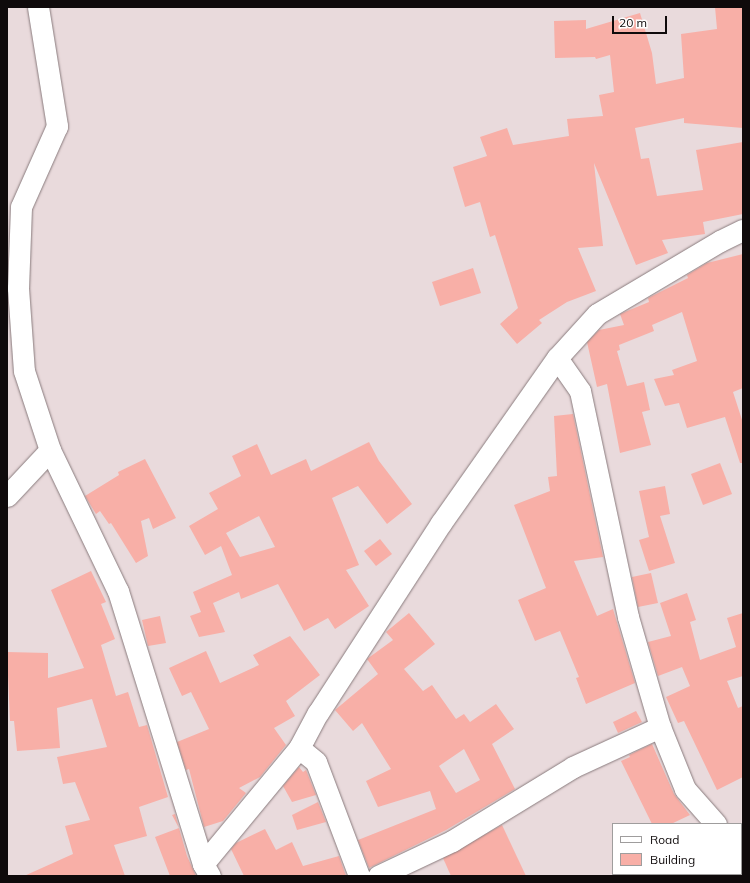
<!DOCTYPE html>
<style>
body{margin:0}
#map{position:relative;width:750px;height:883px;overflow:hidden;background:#e9dadc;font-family:Mulish,sans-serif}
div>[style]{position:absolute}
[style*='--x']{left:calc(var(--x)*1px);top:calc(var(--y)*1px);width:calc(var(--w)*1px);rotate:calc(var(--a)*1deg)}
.building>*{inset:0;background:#f8afa7}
.roads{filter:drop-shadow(0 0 1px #897b7d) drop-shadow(0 0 1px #897b7d)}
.minor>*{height:21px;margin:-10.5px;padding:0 10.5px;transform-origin:10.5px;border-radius:10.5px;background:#fff}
span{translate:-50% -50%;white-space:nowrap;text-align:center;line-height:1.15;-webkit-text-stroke:4px #fff;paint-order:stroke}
.frame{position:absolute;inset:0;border:8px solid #0f0a0b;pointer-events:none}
.legend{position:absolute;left:612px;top:823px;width:130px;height:52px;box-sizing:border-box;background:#fff;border:1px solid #9f9d9d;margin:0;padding:5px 7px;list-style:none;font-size:12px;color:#0f0a0b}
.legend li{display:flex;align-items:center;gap:8px;height:20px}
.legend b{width:20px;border:1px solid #9f9d9d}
.scale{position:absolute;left:612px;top:16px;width:55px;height:18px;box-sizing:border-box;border:2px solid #0f0a0b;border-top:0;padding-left:5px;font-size:12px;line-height:14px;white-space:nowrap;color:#0f0a0b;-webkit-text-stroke:3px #fff;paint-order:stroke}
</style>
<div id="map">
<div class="building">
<i style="clip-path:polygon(715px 7px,743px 7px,743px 128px,684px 123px,684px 118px,635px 128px,641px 159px,649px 158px,657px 196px,703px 190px,696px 150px,743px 142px,743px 214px,703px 222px,705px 234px,662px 240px,668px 253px,636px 265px,594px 163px,603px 246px,578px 248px,596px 291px,567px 302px,539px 320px,542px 323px,517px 344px,500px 324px,518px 308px,495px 235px,490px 237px,480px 202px,465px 207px,453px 167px,487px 156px,480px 137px,507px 128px,513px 145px,569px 136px,567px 119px,603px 116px,599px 95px,614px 92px,610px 55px,596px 59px,595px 57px,555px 58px,554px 21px,586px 20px,586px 29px,640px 13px,652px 53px,656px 84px,684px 78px,681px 34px,717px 29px)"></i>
<i style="clip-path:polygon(743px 254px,743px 388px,733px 392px,743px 423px,743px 463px,740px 463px,725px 417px,687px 428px,679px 403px,665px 406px,654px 379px,674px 375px,672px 370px,697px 361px,682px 312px,652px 325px,654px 331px,619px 345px,620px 350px,617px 351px,627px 386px,644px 382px,650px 410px,642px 412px,651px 445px,620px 453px,607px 384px,597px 387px,587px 342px,599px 330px,624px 325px,620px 314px,649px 302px,648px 298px,688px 278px,687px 275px,707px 263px)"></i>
<i style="clip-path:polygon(473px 268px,481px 293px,440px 306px,432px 282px)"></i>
<i style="clip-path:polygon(573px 414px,603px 557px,574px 561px,597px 616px,613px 609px,635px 683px,586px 704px,576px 678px,579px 677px,560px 631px,535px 641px,518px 600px,546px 588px,514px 505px,550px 491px,548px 477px,557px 476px,554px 416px)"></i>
<i style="clip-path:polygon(evenodd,369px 442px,379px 461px,412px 504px,387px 524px,358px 486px,332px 498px,359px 565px,346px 570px,369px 606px,335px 629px,328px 618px,304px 631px,278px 584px,241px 599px,239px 592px,213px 603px,225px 632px,199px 637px,190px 616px,201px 612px,193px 592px,232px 575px,221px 546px,205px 555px,189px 526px,218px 509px,209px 493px,241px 476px,232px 456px,257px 444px,271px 475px,306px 459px,311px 471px,369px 442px,259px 516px,275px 547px,240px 557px,226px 533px,259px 516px)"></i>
<i style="clip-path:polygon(145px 459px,176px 518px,153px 529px,149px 518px,141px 521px,148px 556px,136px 563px,111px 523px,109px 524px,100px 511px,96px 514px,85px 496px,119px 475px,118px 472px)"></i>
<i style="clip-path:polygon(720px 463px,732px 494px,703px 505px,691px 474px)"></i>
<i style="clip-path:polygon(665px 486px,670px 514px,660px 516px,675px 563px,649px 571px,639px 540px,649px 537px,639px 491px)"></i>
<i style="clip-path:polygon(380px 539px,392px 554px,376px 566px,364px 551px)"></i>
<i style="clip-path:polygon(91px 571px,106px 602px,101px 604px,115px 639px,101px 645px,116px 696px,128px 692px,139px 727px,147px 725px,168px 797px,139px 807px,147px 836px,114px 845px,125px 876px,24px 876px,73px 854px,65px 826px,90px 820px,75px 782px,63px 784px,57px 757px,107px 747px,92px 699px,57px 708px,60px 748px,17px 751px,14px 721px,10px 721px,7px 652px,48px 653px,48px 678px,84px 668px,51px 590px)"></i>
<i style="clip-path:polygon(651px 573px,658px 603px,638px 607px,632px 577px)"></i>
<i style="clip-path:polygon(687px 593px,696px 620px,690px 622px,700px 660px,736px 647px,727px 618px,743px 613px,743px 676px,727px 681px,738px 708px,743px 706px,743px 777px,717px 790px,684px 721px,678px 723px,666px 697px,690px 686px,682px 667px,658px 676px,648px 642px,671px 636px,660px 603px)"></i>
<i style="clip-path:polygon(evenodd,409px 613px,435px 644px,404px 669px,423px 691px,432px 685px,456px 719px,464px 714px,470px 722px,496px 704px,514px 729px,492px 744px,515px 789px,446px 830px,369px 868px,358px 840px,436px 809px,430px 791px,378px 807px,366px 781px,391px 769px,362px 723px,353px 731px,335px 710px,378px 674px,367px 659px,393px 640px,386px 632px,409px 613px,464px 749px,480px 780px,456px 793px,439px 766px,464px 749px)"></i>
<i style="clip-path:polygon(160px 616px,166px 643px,148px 646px,142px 620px)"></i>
<i style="clip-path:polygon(290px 636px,320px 675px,286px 701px,295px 716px,274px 728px,286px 745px,260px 777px,239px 788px,246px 793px,223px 821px,204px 827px,189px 769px,186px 770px,177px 742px,209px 729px,191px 692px,182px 696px,169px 668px,206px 651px,220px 683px,259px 665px,253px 655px)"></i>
<i style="clip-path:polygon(636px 711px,642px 722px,618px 733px,613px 722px)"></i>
<i style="clip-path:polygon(652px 744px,674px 794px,690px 815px,671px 824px,652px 824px,621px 761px,630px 757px,629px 755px)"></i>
<i style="clip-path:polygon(299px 767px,303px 772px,306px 770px,316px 795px,292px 802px,283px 786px)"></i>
<i style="clip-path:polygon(318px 802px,326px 822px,297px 830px,292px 815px)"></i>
<i style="clip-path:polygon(175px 814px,187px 856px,196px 876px,170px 876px,155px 837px,179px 828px,172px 815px)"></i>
<i style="clip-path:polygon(502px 825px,526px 876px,451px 876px,443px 858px)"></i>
<i style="clip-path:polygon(265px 829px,276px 850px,292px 842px,303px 866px,339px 856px,346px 876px,244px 876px,231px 849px,236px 843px)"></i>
</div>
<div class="roads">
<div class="minor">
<i style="--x:38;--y:7;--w:121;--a:80.9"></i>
<i style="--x:57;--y:126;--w:89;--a:114"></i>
<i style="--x:21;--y:207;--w:81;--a:92.1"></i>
<i style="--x:18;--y:288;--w:83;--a:85.9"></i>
<i style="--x:24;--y:371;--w:83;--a:71.8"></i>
<i style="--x:50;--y:450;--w:157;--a:64.3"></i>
<i style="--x:118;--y:591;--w:286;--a:72.7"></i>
<i style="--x:203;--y:864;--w:14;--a:60"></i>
<i style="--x:557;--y:358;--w:40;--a:55.1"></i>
<i style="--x:580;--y:391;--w:231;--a:78"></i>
<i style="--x:628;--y:617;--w:115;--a:73.8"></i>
<i style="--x:660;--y:727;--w:67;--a:68"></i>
<i style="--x:685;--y:789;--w:47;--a:48.5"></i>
<i style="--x:7;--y:496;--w:63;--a:-46.9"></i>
<i style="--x:299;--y:748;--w:22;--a:39"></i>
<i style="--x:316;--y:762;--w:122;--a:69.3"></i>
<i style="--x:203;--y:864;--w:151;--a:-50.4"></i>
<i style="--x:299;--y:748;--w:40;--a:-62"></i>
<i style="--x:318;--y:713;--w:226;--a:-57.1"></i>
<i style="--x:441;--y:523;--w:202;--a:-54.9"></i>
<i style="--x:557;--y:358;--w:59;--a:-47.7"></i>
<i style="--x:597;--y:314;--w:143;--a:-30.7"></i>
<i style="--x:720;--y:241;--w:25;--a:-26"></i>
<i style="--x:741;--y:864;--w:4;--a:63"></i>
<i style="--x:378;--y:876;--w:82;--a:-25.3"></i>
<i style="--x:452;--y:841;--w:142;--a:-31.4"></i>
<i style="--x:573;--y:767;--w:96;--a:-24.7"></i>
</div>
</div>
<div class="frame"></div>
<ul class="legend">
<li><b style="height:5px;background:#fff"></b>Road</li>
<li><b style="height:11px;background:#f8afa7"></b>Building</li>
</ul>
<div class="scale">20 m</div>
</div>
